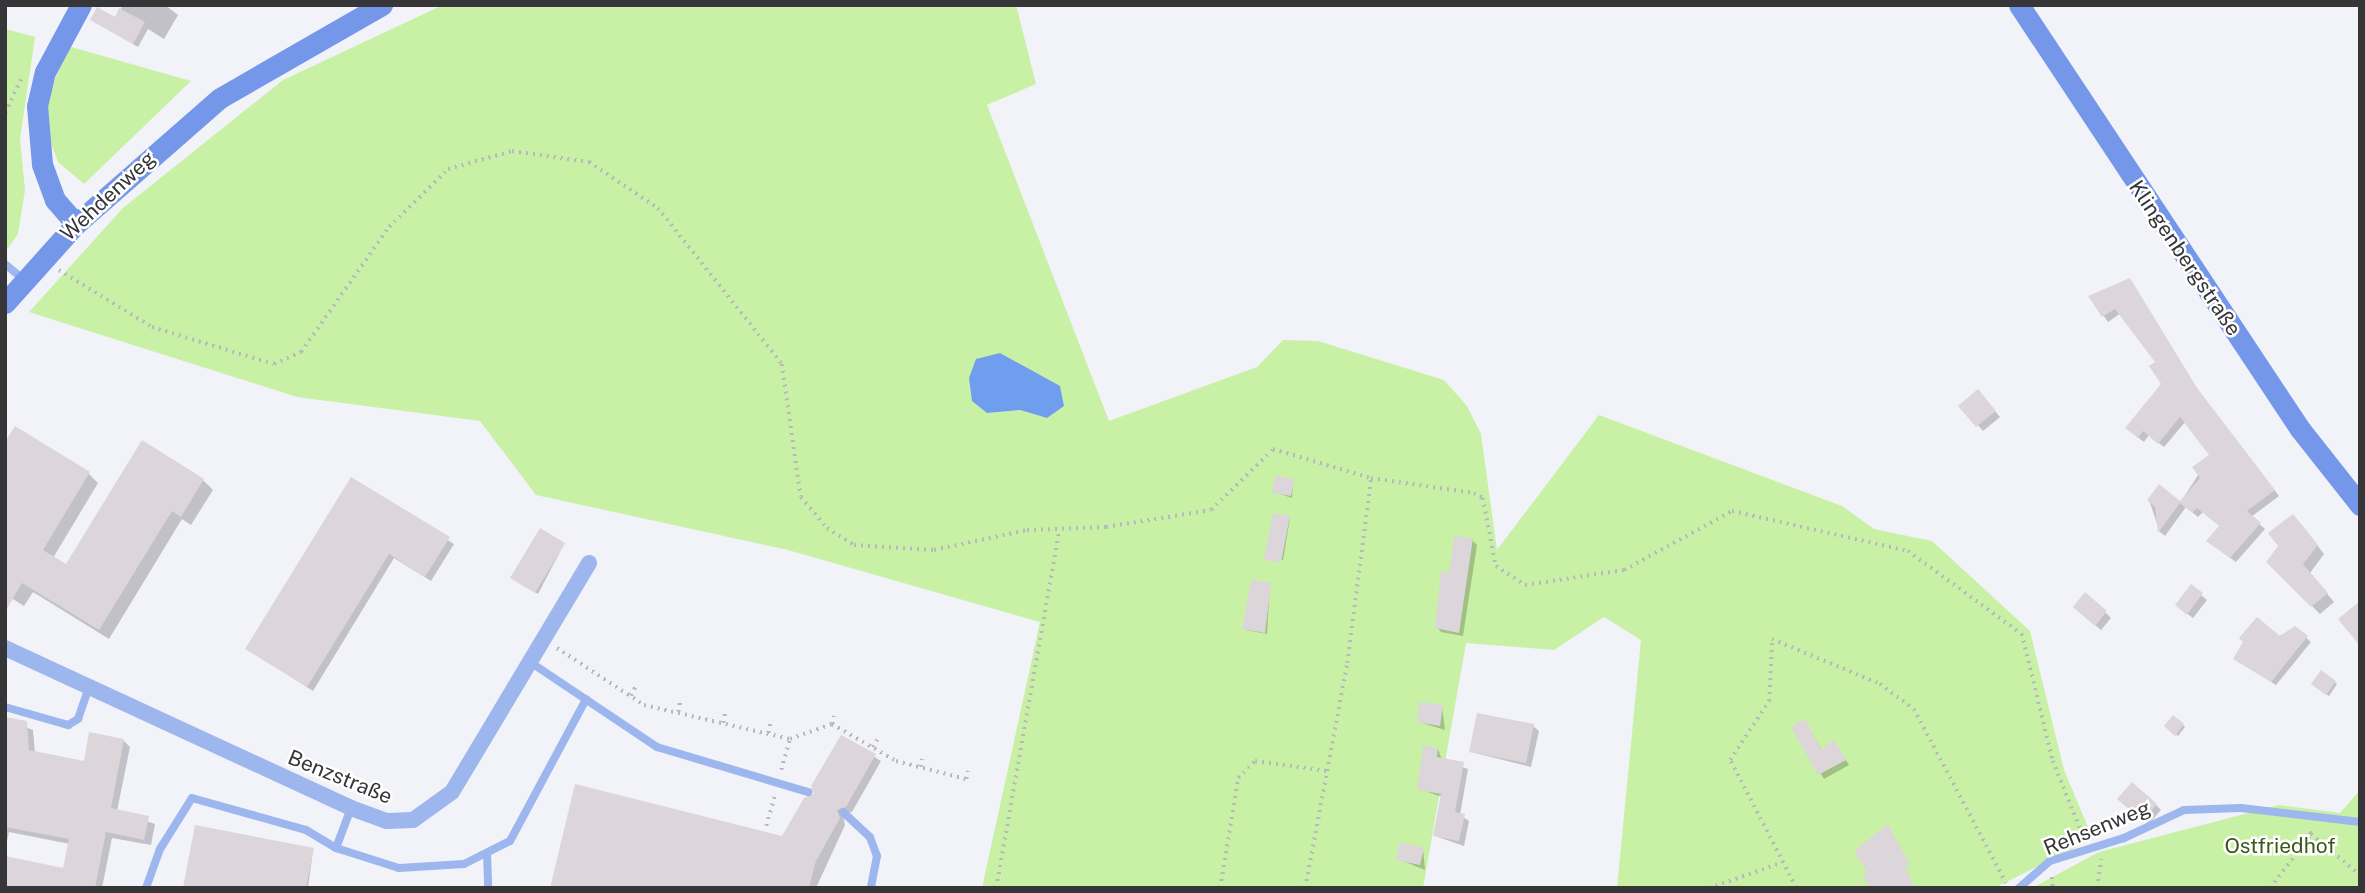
<!DOCTYPE html>
<meta charset="utf-8">
<style>
body{margin:0}
#map{position:relative;width:2365px;height:893px;overflow:hidden;background:#f2f2f9;font-family:"Public Sans",sans-serif}
div>[style]{position:absolute}
[style*='--x']{left:calc(var(--x)*1px);top:calc(var(--y)*1px);width:calc(var(--w)*1px);rotate:calc(var(--a)*1deg)}
.green>*{inset:0;background:#c9f1a5}
.water>*{inset:0;background:#709eee}
.shadow>*{inset:0;background:#0003}
.building>*{inset:0;background:#dcd5da}
.path>*{height:3.5px;margin-top:-1.75px;transform-origin:0;background:repeating-linear-gradient(90deg,#b8b8be 0 2px,transparent 0 7px)}
.lane>*{height:8px;margin:-4px;padding:0 4px;transform-origin:4px;border-radius:4px;background:#9db6ee}
.street>*{height:16px;margin:-8px;padding:0 8px;transform-origin:8px;border-radius:8px;background:#9db6ee}
.secondary>*{height:21px;margin:-10.5px;padding:0 10.5px;transform-origin:10.5px;border-radius:10.5px;background:#7497e9}
span{translate:-50% -50%;white-space:nowrap;text-align:center;line-height:1.15;-webkit-text-stroke:5px #fff;paint-order:stroke}
.street-label{font-size:21px;color:#363639}
.park-label{font-size:21px;color:#3b581a}
.frame{position:absolute;inset:0;border:7px solid #363639;pointer-events:none}
</style>
<div id="map">
<div class="green">
<i style="clip-path:polygon(evenodd,443px 5px,1016px 5px,1036px 84px,987px 105px,1109px 421px,1257px 367px,1283px 340px,1318px 341px,1444px 380px,1467px 406px,1481px 434px,1497px 550px,1599px 415px,1842px 506px,1874px 529px,1932px 541px,2030px 631px,2064px 770px,2093px 839px,1994px 888px,1617px 888px,1641px 640px,1604px 617px,1554px 650px,1466px 643px,1423px 888px,982px 888px,1040px 622px,788px 550px,536px 495px,480px 421px,297px 397px,29px 312px,123px 208px,283px 80px,443px 5px,1000px 353px,1019px 369px,1047px 418px,1020px 410px,987px 413px,1000px 353px)"></i>
<i style="clip-path:polygon(5px 29px,35px 37px,20px 139px,25px 190px,18px 234px,5px 252px)"></i>
<i style="clip-path:polygon(68px 46px,191px 81px,84px 184px,58px 162px,47px 133px,46px 102px)"></i>
<i style="clip-path:polygon(2360px 790px,2360px 888px,2032px 888px,2099px 852px,2279px 805px,2340px 813px)"></i>
</div>
<div class="water">
<i style="clip-path:polygon(1000px 353px,1060px 386px,1064px 406px,1047px 418px,1020px 410px,987px 413px,972px 401px,969px 378px,976px 359px)"></i>
</div>
<div class="shadow">
<i style="clip-path:polygon(123px 5px,165px 5px,178px 15px,164px 39px,148px 29px,138px 47px,92px 20px,115px 19px)"></i>
<i style="clip-path:polygon(2130px 280px,2201px 395px,2279px 496px,2251px 517px,2265px 529px,2236px 562px,2214px 546px,2221px 527px,2203px 512px,2198px 517px,2186px 507px,2165px 536px,2160px 532px,2149px 500px,2180px 503px,2211px 455px,2186px 421px,2164px 447px,2149px 435px,2144px 442px,2132px 433px,2163px 384px,2158px 363px,2121px 313px,2108px 322px,2091px 297px)"></i>
<i style="clip-path:polygon(1983px 397px,2000px 417px,1983px 431px,1961px 406px)"></i>
<i style="clip-path:polygon(88px 473px,98px 483px,53px 558px,66px 567px,203px 480px,213px 490px,191px 525px,182px 519px,109px 639px,33px 592px,24px 606px,5px 594px)"></i>
<i style="clip-path:polygon(351px 479px,454px 544px,431px 581px,394px 558px,313px 691px,248px 649px)"></i>
<i style="clip-path:polygon(1293px 481px,1292px 498px,1274px 492px)"></i>
<i style="clip-path:polygon(1290px 518px,1283px 560px,1266px 558px)"></i>
<i style="clip-path:polygon(2301px 524px,2324px 554px,2310px 573px,2334px 602px,2320px 614px,2268px 562px)"></i>
<i style="clip-path:polygon(1472px 540px,1477px 545px,1463px 636px,1441px 632px,1437px 627px,1450px 575px)"></i>
<i style="clip-path:polygon(564px 544px,538px 594px,514px 579px)"></i>
<i style="clip-path:polygon(1270px 584px,1267px 634px,1246px 630px,1244px 628px)"></i>
<i style="clip-path:polygon(2191px 587px,2207px 600px,2193px 618px,2182px 610px)"></i>
<i style="clip-path:polygon(2080px 612px,2106px 613px,2111px 618px,2101px 630px)"></i>
<i style="clip-path:polygon(2295px 628px,2311px 642px,2276px 685px,2235px 659px)"></i>
<i style="clip-path:polygon(2321px 672px,2337px 684px,2329px 696px,2315px 686px)"></i>
<i style="clip-path:polygon(1442px 707px,1445px 730px,1419px 722px)"></i>
<i style="clip-path:polygon(2174px 717px,2185px 727px,2178px 736px,2166px 726px)"></i>
<i style="clip-path:polygon(5px 719px,33px 730px,35px 753px,85px 763px,123px 740px,130px 747px,117px 811px,155px 824px,151px 845px,112px 838px,102px 888px,5px 888px,65px 870px,70px 844px,9px 832px,5px 851px)"></i>
<i style="clip-path:polygon(1805px 721px,1822px 750px,1834px 742px,1849px 765px,1824px 779px,1793px 727px)"></i>
<i style="clip-path:polygon(1533px 726px,1539px 731px,1531px 767px,1471px 752px)"></i>
<i style="clip-path:polygon(842px 737px,881px 761px,852px 812px,843px 814px,845px 825px,816px 888px,552px 888px,782px 838px,816px 796px)"></i>
<i style="clip-path:polygon(1438px 749px,1442px 760px,1468px 769px,1460px 815px,1469px 821px,1464px 846px,1435px 836px,1442px 797px,1419px 789px)"></i>
<i style="clip-path:polygon(2125px 804px,2156px 805px,2161px 810px,2149px 824px)"></i>
<i style="clip-path:polygon(1423px 849px,1425px 870px,1398px 859px)"></i>
<i style="clip-path:polygon(313px 850px,308px 888px,184px 888px)"></i>
</div>
<div class="building">
<i style="clip-path:polygon(97px 7px,115px 17px,119px 8px,145px 22px,133px 44px,90px 20px)"></i>
<i style="clip-path:polygon(2130px 278px,2197px 388px,2275px 490px,2247px 511px,2261px 523px,2230px 558px,2206px 541px,2219px 526px,2197px 508px,2192px 513px,2180px 503px,2158px 533px,2155px 507px,2147px 500px,2159px 484px,2180px 501px,2200px 478px,2192px 467px,2209px 455px,2180px 417px,2158px 444px,2143px 431px,2138px 438px,2125px 428px,2161px 384px,2149px 366px,2155px 362px,2115px 309px,2102px 317px,2088px 296px)"></i>
<i style="clip-path:polygon(1978px 389px,1996px 411px,1976px 427px,1958px 406px)"></i>
<i style="clip-path:polygon(15px 426px,90px 472px,43px 550px,66px 564px,142px 440px,204px 479px,181px 517px,172px 511px,99px 630px,22px 583px,5px 612px,5px 442px)"></i>
<i style="clip-path:polygon(1275px 476px,1294px 479px,1291px 496px,1272px 493px)"></i>
<i style="clip-path:polygon(351px 477px,450px 537px,425px 577px,389px 554px,307px 687px,245px 649px)"></i>
<i style="clip-path:polygon(1273px 513px,1290px 516px,1281px 562px,1264px 560px)"></i>
<i style="clip-path:polygon(2293px 514px,2318px 545px,2303px 564px,2328px 593px,2311px 607px,2266px 562px,2278px 546px,2268px 533px)"></i>
<i style="clip-path:polygon(540px 528px,565px 543px,535px 593px,510px 578px)"></i>
<i style="clip-path:polygon(1454px 536px,1473px 538px,1459px 633px,1435px 628px,1441px 571px,1449px 573px)"></i>
<i style="clip-path:polygon(1251px 580px,1271px 583px,1265px 633px,1242px 629px)"></i>
<i style="clip-path:polygon(2191px 584px,2203px 593px,2187px 615px,2175px 605px)"></i>
<i style="clip-path:polygon(2085px 592px,2107px 611px,2095px 626px,2073px 607px)"></i>
<i style="clip-path:polygon(2360px 601px,2360px 646px,2338px 619px)"></i>
<i style="clip-path:polygon(2257px 617px,2280px 636px,2295px 626px,2308px 636px,2271px 682px,2233px 659px,2243px 642px,2239px 638px)"></i>
<i style="clip-path:polygon(2321px 670px,2336px 681px,2326px 695px,2311px 684px)"></i>
<i style="clip-path:polygon(1420px 702px,1443px 705px,1440px 726px,1417px 722px)"></i>
<i style="clip-path:polygon(1477px 713px,1534px 724px,1526px 763px,1469px 752px)"></i>
<i style="clip-path:polygon(2173px 715px,2184px 724px,2175px 736px,2164px 726px)"></i>
<i style="clip-path:polygon(5px 717px,27px 721px,29px 750px,84px 761px,89px 732px,124px 739px,111px 808px,149px 816px,144px 840px,106px 832px,95px 888px,5px 888px,5px 856px,63px 868px,69px 839px,5px 827px)"></i>
<i style="clip-path:polygon(1805px 719px,1821px 749px,1834px 740px,1846px 760px,1818px 775px,1791px 727px)"></i>
<i style="clip-path:polygon(841px 735px,876px 754px,846px 807px,837px 810px,840px 818px,816px 861px,809px 888px,550px 888px,575px 784px,782px 836px,804px 798px,814px 794px,811px 786px)"></i>
<i style="clip-path:polygon(1423px 746px,1438px 748px,1437px 757px,1464px 762px,1455px 812px,1465px 814px,1459px 841px,1433px 836px,1441px 794px,1417px 790px)"></i>
<i style="clip-path:polygon(2132px 782px,2157px 804px,2143px 821px,2117px 799px)"></i>
<i style="clip-path:polygon(1888px 824px,1910px 865px,1905px 867px,1915px 888px,1870px 888px,1863px 875px,1867px 872px,1854px 851px)"></i>
<i style="clip-path:polygon(195px 825px,314px 848px,306px 888px,183px 888px)"></i>
<i style="clip-path:polygon(1400px 842px,1424px 848px,1420px 865px,1396px 860px)"></i>
</div>
<div class="path">
<i style="--x:5;--y:113;--w:40;--a:-65"></i>
<i style="--x:59;--y:270;--w:109;--a:31.5"></i>
<i style="--x:152;--y:327;--w:127;--a:16.9"></i>
<i style="--x:274;--y:364;--w:30;--a:-24"></i>
<i style="--x:301;--y:352;--w:153;--a:-54.9"></i>
<i style="--x:389;--y:227;--w:83;--a:-44.5"></i>
<i style="--x:448;--y:169;--w:66;--a:-15.7"></i>
<i style="--x:512;--y:151;--w:78;--a:8.1"></i>
<i style="--x:589;--y:162;--w:83;--a:33.7"></i>
<i style="--x:658;--y:208;--w:199;--a:51.5"></i>
<i style="--x:782;--y:364;--w:134;--a:81.9"></i>
<i style="--x:801;--y:497;--w:40;--a:50"></i>
<i style="--x:827;--y:528;--w:32;--a:32"></i>
<i style="--x:854;--y:545;--w:80;--a:3.6"></i>
<i style="--x:934;--y:550;--w:95;--a:-12.1"></i>
<i style="--x:1027;--y:530;--w:79;--a:-2.2"></i>
<i style="--x:1106;--y:527;--w:106;--a:-9.2"></i>
<i style="--x:1211;--y:510;--w:87;--a:-44.5"></i>
<i style="--x:1273;--y:449;--w:102;--a:16.5"></i>
<i style="--x:1371;--y:478;--w:104;--a:8.3"></i>
<i style="--x:1474;--y:493;--w:10;--a:29"></i>
<i style="--x:1483;--y:498;--w:69;--a:79.2"></i>
<i style="--x:1496;--y:566;--w:35;--a:33"></i>
<i style="--x:1525;--y:585;--w:100;--a:-8.6"></i>
<i style="--x:1624;--y:570;--w:123;--a:-28.6"></i>
<i style="--x:1732;--y:511;--w:180;--a:12.8"></i>
<i style="--x:1908;--y:551;--w:141;--a:36.1"></i>
<i style="--x:2022;--y:634;--w:131;--a:76.3"></i>
<i style="--x:2053;--y:761;--w:81;--a:68.2"></i>
<i style="--x:557;--y:648;--w:104;--a:33.2"></i>
<i style="--x:644;--y:705;--w:150;--a:13.1"></i>
<i style="--x:790;--y:739;--w:45;--a:-19.7"></i>
<i style="--x:832;--y:724;--w:74;--a:30"></i>
<i style="--x:896;--y:761;--w:72;--a:14.4"></i>
<i style="--x:966;--y:779;--w:8;--a:-76"></i>
<i style="--x:631;--y:696;--w:12;--a:-66"></i>
<i style="--x:678;--y:712;--w:10;--a:-79"></i>
<i style="--x:723;--y:723;--w:10;--a:-79"></i>
<i style="--x:832;--y:724;--w:8;--a:-76"></i>
<i style="--x:768;--y:733;--w:9;--a:-77"></i>
<i style="--x:872;--y:747;--w:9;--a:-54"></i>
<i style="--x:920;--y:767;--w:8;--a:-76"></i>
<i style="--x:781;--y:770;--w:32;--a:-74"></i>
<i style="--x:766;--y:826;--w:33;--a:-74"></i>
<i style="--x:2311;--y:834;--w:64;--a:39.9"></i>
<i style="--x:2052;--y:877;--w:11;--a:85"></i>
<i style="--x:996;--y:888;--w:362;--a:-80"></i>
<i style="--x:1220;--y:888;--w:111;--a:-80.7"></i>
<i style="--x:1238;--y:778;--w:24;--a:-45"></i>
<i style="--x:1255;--y:761;--w:73;--a:7.9"></i>
<i style="--x:1305;--y:888;--w:229;--a:-79.4"></i>
<i style="--x:1347;--y:663;--w:187;--a:-82.6"></i>
<i style="--x:1709;--y:888;--w:76;--a:-19.1"></i>
<i style="--x:1796;--y:888;--w:144;--a:-117.3"></i>
<i style="--x:1730;--y:760;--w:71;--a:-56.5"></i>
<i style="--x:1769;--y:701;--w:62;--a:-87.2"></i>
<i style="--x:1772;--y:639;--w:117;--a:22.6"></i>
<i style="--x:1880;--y:684;--w:42;--a:36.3"></i>
<i style="--x:1914;--y:709;--w:197;--a:62.1"></i>
<i style="--x:2097;--y:888;--w:29;--a:-82"></i>
<i style="--x:2270;--y:888;--w:68;--a:-52.8"></i>
<i style="--x:2311;--y:834;--w:6;--a:-135"></i>
</div>
<div class="lane">
<i style="--x:5;--y:264;--w:25;--a:40"></i>
<i style="--x:530;--y:662;--w:153;--a:33.8"></i>
<i style="--x:657;--y:747;--w:158;--a:16.6"></i>
<i style="--x:5;--y:707;--w:66;--a:15.9"></i>
<i style="--x:68;--y:725;--w:12;--a:-31"></i>
<i style="--x:78;--y:719;--w:34;--a:-71"></i>
<i style="--x:843;--y:812;--w:37;--a:43"></i>
<i style="--x:870;--y:837;--w:20;--a:70"></i>
<i style="--x:877;--y:856;--w:33;--a:101"></i>
<i style="--x:336;--y:848;--w:43;--a:-69.4"></i>
<i style="--x:487;--y:853;--w:35;--a:88"></i>
<i style="--x:146;--y:888;--w:41;--a:-70.3"></i>
<i style="--x:160;--y:849;--w:60;--a:-57.9"></i>
<i style="--x:192;--y:798;--w:118;--a:15.7"></i>
<i style="--x:306;--y:830;--w:35;--a:31"></i>
<i style="--x:336;--y:848;--w:66;--a:17.6"></i>
<i style="--x:399;--y:868;--w:65;--a:-3.5"></i>
<i style="--x:464;--y:864;--w:51;--a:-26.6"></i>
<i style="--x:510;--y:841;--w:161;--a:-61.8"></i>
<i style="--x:2019;--y:888;--w:41;--a:-41.1"></i>
<i style="--x:2050;--y:861;--w:77;--a:-17.3"></i>
<i style="--x:2124;--y:838;--w:66;--a:-25"></i>
<i style="--x:2184;--y:810;--w:57;--a:-2"></i>
<i style="--x:2241;--y:808;--w:120;--a:6.7"></i>
</div>
<div class="street">
<i style="--x:5;--y:648;--w:381;--a:24.8"></i>
<i style="--x:351;--y:808;--w:37;--a:20"></i>
<i style="--x:386;--y:821;--w:27;--a:-2"></i>
<i style="--x:413;--y:820;--w:48;--a:-35.7"></i>
<i style="--x:452;--y:792;--w:267;--a:-59.1"></i>
</div>
<div class="secondary">
<i style="--x:2019;--y:5;--w:509;--a:56.47"></i>
<i style="--x:2300;--y:429;--w:97;--a:51.7"></i>
<i style="--x:76;--y:224;--w:32;--a:-131"></i>
<i style="--x:55;--y:200;--w:38;--a:-110"></i>
<i style="--x:42;--y:164;--w:58;--a:-94.9"></i>
<i style="--x:37;--y:106;--w:35;--a:-77"></i>
<i style="--x:45;--y:72;--w:76;--a:-61.8"></i>
<i style="--x:5;--y:303;--w:106;--a:-48.1"></i>
<i style="--x:76;--y:224;--w:191;--a:-41.2"></i>
<i style="--x:220;--y:98;--w:187;--a:-29.9"></i>
</div>
<div class="street-label">
<span style="left:108px;top:196px;rotate:-43deg">Wehdenweg</span>
<span style="left:2185px;top:258px;rotate:56deg">Klingenbergstraße</span>
<span style="left:340px;top:777px;rotate:22deg">Benzstraße</span>
<span style="left:2097px;top:828px;rotate:-22deg">Rehsenweg</span>
</div>
<div class="park-label">
<span style="left:2280px;top:846px">Ostfriedhof</span>
</div>
<div class="frame"></div>
</div>
